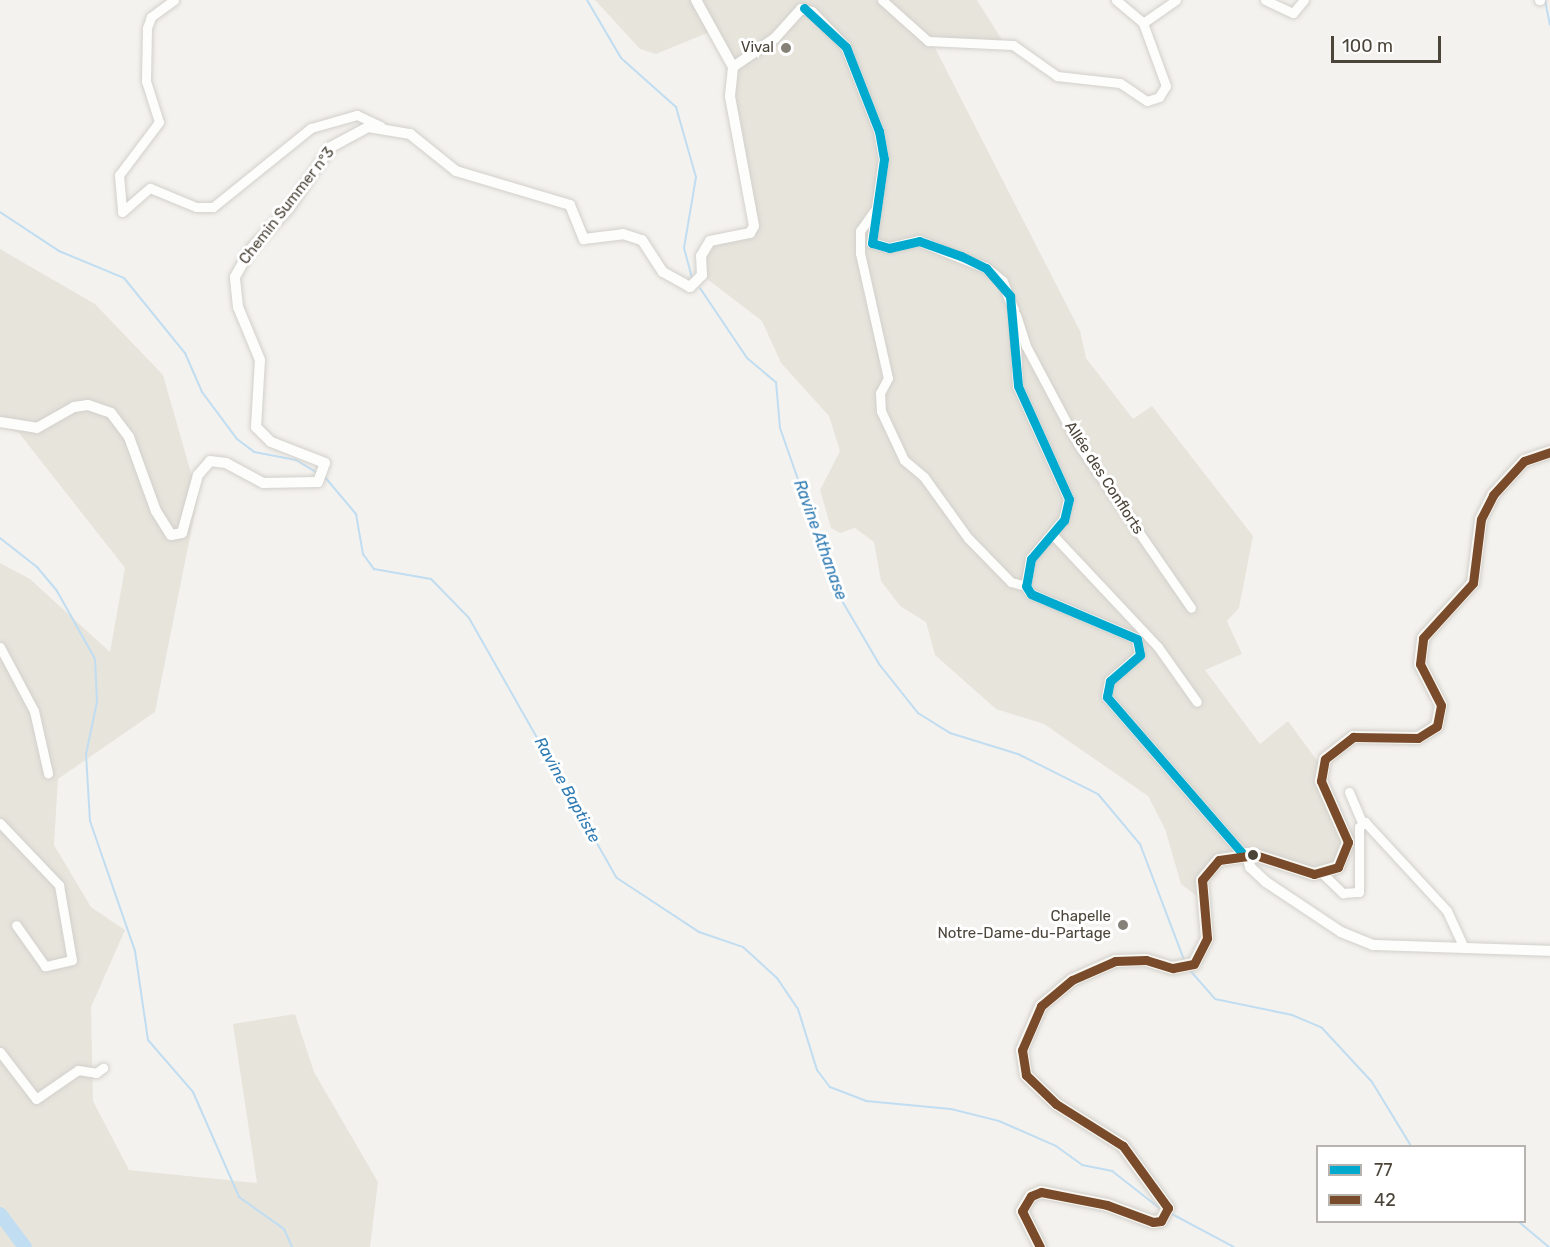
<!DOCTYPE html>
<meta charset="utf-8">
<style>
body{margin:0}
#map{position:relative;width:1550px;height:1247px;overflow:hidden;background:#f4f2ee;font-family:Rubik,sans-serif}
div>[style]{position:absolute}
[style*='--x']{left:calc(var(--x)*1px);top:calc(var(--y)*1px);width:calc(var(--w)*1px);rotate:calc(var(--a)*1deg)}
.residential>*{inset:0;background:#e7e4dc}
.stream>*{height:2px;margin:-1px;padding:0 1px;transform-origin:1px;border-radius:1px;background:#c0ddf1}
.river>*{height:14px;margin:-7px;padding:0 7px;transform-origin:7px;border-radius:7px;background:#c0ddf1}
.roads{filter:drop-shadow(0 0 2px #d2d0cb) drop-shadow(0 0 2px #d2d0cb)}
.minor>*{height:9px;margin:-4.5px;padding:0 4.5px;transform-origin:4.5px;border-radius:4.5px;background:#fdfdfc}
.tertiary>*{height:10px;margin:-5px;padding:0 5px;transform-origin:5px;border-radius:5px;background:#fdfdfc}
.secondary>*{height:12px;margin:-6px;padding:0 6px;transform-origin:6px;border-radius:6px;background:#f7f6f1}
.bus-1>*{height:9px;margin:-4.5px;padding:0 4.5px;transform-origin:4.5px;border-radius:4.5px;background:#00a9ce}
.bus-2>*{height:9px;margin:-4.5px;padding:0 4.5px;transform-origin:4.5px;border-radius:4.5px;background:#7a4b2a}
.dots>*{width:16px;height:16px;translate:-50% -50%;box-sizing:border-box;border:3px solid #fff;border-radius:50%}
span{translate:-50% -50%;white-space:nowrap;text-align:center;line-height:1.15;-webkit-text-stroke:6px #fff;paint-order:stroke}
.poi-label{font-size:15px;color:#4b4439}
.right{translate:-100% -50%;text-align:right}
.street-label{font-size:15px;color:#4b4439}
.water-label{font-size:16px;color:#2e7ab2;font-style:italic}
.legend{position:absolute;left:1316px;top:1145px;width:210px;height:78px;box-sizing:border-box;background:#fff;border:2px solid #b7b4b0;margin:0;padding:8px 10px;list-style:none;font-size:18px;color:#4b4439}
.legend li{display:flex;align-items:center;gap:12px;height:30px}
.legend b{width:30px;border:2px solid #b7b4b0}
.scale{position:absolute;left:1331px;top:36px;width:110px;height:27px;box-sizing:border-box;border:3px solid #4b4439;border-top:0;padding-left:8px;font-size:18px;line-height:21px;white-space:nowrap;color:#4b4439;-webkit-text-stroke:4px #fff;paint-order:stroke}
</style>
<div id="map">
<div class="residential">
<i style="clip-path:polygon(595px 0,977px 0,1004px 43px,932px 42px,1080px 331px,1086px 358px,1133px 419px,1152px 406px,1253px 536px,1239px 608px,1227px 621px,1242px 654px,1205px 670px,1260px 744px,1288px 721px,1321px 766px,1348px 842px,1328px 873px,1256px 855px,1208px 869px,1203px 901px,1181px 884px,1165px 829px,1148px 796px,1044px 724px,996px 709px,935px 655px,926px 622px,900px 606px,881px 581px,874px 542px,855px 528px,840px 533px,831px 528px,820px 490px,840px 451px,829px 416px,781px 363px,762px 321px,702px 275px,705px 248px,754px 226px,730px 96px,733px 66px,712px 31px,656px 54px,640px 49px)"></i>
<i style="clip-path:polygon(0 249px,95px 304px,163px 375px,198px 497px,155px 712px,58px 779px,54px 845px,91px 907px,125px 930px,91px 1007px,93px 1101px,129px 1170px,257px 1183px,233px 1024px,295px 1014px,314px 1072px,378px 1182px,370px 1247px,0 1247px,0 563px,30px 579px,110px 652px,125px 568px,19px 433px,0 425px)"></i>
</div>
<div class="stream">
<i style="--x:587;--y:0;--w:67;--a:59.6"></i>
<i style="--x:621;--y:58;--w:74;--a:41.7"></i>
<i style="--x:676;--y:107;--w:73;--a:74.1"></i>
<i style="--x:696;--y:177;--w:72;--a:99.6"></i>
<i style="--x:684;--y:248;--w:31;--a:75"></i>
<i style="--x:1545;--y:0;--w:25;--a:79"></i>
<i style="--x:0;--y:212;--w:71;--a:33.5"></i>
<i style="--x:59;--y:251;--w:70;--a:22.6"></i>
<i style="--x:124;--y:278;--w:97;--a:50.9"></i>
<i style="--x:185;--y:353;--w:43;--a:66.4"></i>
<i style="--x:202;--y:392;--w:59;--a:53.3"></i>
<i style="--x:237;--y:439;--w:21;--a:37"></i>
<i style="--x:254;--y:452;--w:43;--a:10.8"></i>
<i style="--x:296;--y:460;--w:23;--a:31"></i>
<i style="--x:700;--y:288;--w:84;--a:56.1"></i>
<i style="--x:747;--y:358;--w:38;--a:40"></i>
<i style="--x:776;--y:382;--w:46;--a:85"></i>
<i style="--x:780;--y:428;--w:176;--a:70.7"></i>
<i style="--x:838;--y:594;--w:81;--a:59.6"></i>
<i style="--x:879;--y:664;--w:63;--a:51.5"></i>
<i style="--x:918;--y:713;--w:38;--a:32"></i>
<i style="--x:950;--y:733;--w:71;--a:17.2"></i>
<i style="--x:1018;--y:754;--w:89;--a:26.6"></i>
<i style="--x:1098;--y:794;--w:65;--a:50"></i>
<i style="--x:1140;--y:844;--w:124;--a:69.2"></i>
<i style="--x:324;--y:476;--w:50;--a:49.9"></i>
<i style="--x:356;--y:514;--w:41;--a:80.1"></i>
<i style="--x:363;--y:554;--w:19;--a:54"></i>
<i style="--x:374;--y:569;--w:58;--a:10"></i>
<i style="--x:431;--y:579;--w:54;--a:45.7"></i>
<i style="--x:469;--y:618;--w:299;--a:60.4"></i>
<i style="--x:617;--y:878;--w:98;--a:33.4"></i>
<i style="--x:699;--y:932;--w:46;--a:18.8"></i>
<i style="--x:743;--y:947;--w:46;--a:42.4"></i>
<i style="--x:777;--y:978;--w:37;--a:56"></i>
<i style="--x:798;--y:1009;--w:64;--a:72.7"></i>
<i style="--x:817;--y:1070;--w:21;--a:53"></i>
<i style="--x:830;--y:1087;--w:39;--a:21"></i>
<i style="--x:866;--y:1101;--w:85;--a:5.4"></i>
<i style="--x:951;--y:1109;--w:49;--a:14"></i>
<i style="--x:999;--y:1121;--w:62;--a:23.7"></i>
<i style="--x:1056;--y:1146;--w:32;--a:36"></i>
<i style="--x:1082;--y:1165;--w:31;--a:11"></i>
<i style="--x:1112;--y:1171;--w:63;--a:38"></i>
<i style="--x:0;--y:538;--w:47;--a:38.1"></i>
<i style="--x:37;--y:567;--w:31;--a:50"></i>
<i style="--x:57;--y:591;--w:78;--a:60.8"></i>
<i style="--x:95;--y:659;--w:43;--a:87.3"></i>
<i style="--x:97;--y:702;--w:53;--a:101.9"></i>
<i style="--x:86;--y:754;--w:67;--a:86.6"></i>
<i style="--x:90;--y:821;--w:138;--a:70.9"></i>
<i style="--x:135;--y:951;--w:90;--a:81.7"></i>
<i style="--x:148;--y:1040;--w:69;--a:49.1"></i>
<i style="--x:193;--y:1092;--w:115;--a:66.3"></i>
<i style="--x:239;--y:1197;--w:55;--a:35.4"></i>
<i style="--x:284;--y:1229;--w:20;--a:66"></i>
<i style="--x:1188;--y:968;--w:41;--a:48.9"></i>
<i style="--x:1215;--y:999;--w:79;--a:11.7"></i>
<i style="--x:1292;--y:1015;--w:33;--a:23"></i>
<i style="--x:1322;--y:1028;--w:74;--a:47.2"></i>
<i style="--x:1372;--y:1082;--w:75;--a:58.6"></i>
<i style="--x:1170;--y:1213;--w:72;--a:28"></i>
<i style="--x:1519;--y:1222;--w:39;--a:40"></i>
</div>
<div class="river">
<i style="--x:0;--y:1214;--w:41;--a:52.9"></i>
</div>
<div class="roads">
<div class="minor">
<i style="--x:174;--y:0;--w:29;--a:144"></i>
<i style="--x:151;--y:17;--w:12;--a:110"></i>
<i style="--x:147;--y:28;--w:53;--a:91.1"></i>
<i style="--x:146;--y:81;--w:43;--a:72.4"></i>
<i style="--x:159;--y:122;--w:66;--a:127"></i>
<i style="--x:119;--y:175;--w:37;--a:85"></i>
<i style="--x:122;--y:212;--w:37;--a:-41"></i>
<i style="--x:150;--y:188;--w:50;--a:22.4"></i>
<i style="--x:196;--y:207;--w:17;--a:0"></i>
<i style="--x:213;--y:207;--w:126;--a:-38.9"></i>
<i style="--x:311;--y:128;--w:48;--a:-15.8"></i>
<i style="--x:357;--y:115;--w:26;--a:25"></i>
<i style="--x:882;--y:0;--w:62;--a:41.7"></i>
<i style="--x:928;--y:41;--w:85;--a:2.7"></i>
<i style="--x:1013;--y:45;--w:54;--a:35.2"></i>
<i style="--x:1057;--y:76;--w:63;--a:6.3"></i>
<i style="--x:1120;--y:83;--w:32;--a:34"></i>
<i style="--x:1147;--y:101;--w:13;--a:-18"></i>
<i style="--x:1159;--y:97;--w:13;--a:-58"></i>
<i style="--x:1166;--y:86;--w:67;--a:-110.1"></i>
<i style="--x:1143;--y:23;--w:40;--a:-34.9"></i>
<i style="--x:1116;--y:0;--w:35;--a:40"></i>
<i style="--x:1265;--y:0;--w:31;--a:25"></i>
<i style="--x:1293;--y:13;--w:17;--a:-50"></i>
<i style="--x:1539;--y:0;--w:1;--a:0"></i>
<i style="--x:874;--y:211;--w:24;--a:125"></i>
<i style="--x:860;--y:231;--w:22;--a:90"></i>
<i style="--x:860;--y:253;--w:128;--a:77.4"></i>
<i style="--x:888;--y:378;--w:17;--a:118"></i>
<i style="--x:880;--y:393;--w:18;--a:87"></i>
<i style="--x:881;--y:411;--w:54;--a:64.9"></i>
<i style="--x:904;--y:460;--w:26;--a:40"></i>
<i style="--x:924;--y:477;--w:75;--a:54.2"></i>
<i style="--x:968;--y:538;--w:62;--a:45.7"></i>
<i style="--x:1011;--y:582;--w:16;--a:15"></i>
<i style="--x:1016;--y:315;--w:33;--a:72"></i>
<i style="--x:1026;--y:346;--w:111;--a:62"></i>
<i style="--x:1078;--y:444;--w:199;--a:55.4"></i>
<i style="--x:1052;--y:534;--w:155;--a:46.8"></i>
<i style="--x:1158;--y:647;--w:67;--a:54.7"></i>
<i style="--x:0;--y:647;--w:72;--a:62"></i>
<i style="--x:34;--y:711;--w:64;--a:77.3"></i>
<i style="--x:1349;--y:792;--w:30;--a:67"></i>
<i style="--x:0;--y:823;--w:86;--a:46.4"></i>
<i style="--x:59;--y:885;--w:76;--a:80.2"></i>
<i style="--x:72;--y:960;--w:28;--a:167"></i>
<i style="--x:45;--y:966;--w:50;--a:-125.3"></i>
<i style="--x:1323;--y:874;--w:28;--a:44"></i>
<i style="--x:1343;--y:893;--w:16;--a:-4"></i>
<i style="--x:1359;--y:892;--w:65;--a:-90"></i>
<i style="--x:1359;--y:827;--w:8;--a:-40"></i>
<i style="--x:1365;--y:822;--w:121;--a:47.3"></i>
<i style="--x:1447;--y:911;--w:41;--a:65.3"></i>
<i style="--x:0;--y:1052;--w:59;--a:52.5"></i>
<i style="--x:36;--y:1099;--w:51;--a:-34.6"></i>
<i style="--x:78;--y:1070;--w:18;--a:9"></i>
<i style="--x:96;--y:1073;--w:9;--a:-36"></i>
</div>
<div class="tertiary">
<i style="--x:696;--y:0;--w:77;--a:61.1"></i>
<i style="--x:733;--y:67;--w:51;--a:-34.6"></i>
<i style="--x:775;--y:38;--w:39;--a:-48"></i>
<i style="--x:801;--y:9;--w:11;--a:15"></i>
<i style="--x:812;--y:12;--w:49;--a:45.8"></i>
<i style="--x:846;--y:47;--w:90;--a:68.6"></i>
<i style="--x:879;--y:131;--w:28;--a:80"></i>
<i style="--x:884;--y:159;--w:85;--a:98.1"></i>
<i style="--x:872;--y:243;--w:18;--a:16"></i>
<i style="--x:889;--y:248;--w:31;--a:-13"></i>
<i style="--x:919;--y:241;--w:72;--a:21.9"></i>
<i style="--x:986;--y:268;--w:22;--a:39"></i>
<i style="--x:1003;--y:282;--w:30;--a:69"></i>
<i style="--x:1014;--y:310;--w:76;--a:87"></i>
<i style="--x:1018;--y:386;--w:124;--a:65.7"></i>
<i style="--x:1069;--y:499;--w:22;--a:103"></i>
<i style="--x:1064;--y:520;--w:51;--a:130.2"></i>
<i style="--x:1031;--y:559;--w:27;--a:100"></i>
<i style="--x:1026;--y:586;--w:9;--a:58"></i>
<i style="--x:1031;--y:594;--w:115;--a:23"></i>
<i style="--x:1137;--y:639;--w:16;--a:79"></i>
<i style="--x:1140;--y:655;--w:40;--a:139"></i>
<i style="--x:1110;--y:681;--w:16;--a:101"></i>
<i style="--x:1107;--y:697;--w:208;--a:49.1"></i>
<i style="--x:0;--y:422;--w:37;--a:9"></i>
<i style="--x:37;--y:428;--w:43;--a:-29.6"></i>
<i style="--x:74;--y:407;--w:14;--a:-8"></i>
<i style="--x:88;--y:405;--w:24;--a:19"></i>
<i style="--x:111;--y:413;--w:30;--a:53"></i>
<i style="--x:129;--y:437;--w:79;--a:70"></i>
<i style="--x:156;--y:511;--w:28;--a:58"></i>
<i style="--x:171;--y:535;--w:11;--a:-10"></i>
<i style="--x:182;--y:533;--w:60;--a:-74.6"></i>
<i style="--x:198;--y:475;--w:18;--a:-49"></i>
<i style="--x:210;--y:461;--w:16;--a:7"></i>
<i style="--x:226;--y:463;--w:42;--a:28.4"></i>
<i style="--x:263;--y:483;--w:55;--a:-1"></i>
<i style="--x:318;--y:482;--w:20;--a:-70"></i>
<i style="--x:325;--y:463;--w:58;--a:-158.7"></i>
<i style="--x:271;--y:442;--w:21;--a:-135"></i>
<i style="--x:256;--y:427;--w:67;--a:-86.6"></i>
<i style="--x:260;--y:360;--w:57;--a:-112.5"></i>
<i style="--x:238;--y:307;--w:30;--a:-96"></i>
<i style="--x:235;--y:277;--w:31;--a:-61"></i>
<i style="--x:250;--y:250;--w:57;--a:-47.1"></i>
<i style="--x:289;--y:208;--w:74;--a:-55.5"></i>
<i style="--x:331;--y:147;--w:42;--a:-28.4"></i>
<i style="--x:368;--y:127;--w:43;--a:9.5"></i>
<i style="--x:410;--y:134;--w:59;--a:38.8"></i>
<i style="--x:456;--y:171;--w:119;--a:16.6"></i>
<i style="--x:570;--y:205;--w:37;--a:68"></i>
<i style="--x:584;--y:239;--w:39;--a:-7"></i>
<i style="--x:623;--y:234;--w:20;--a:18"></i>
<i style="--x:642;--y:240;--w:38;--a:57"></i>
<i style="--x:663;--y:272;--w:31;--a:29"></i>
<i style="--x:690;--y:287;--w:17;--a:-45"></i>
<i style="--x:702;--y:275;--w:19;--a:-93"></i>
<i style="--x:701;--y:256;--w:17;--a:-59"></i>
<i style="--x:710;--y:241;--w:41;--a:-11.3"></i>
<i style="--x:750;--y:233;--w:8;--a:-60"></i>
<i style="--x:754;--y:226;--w:132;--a:-100.5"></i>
<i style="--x:730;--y:96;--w:29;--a:-84"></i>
<i style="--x:1247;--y:853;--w:14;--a:78"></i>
<i style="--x:1250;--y:867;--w:22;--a:43"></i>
<i style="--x:1266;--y:882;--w:90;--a:33.7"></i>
<i style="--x:1341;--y:932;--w:35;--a:22"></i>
<i style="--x:1373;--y:945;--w:177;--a:1.9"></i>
</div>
<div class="secondary">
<i style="--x:1040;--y:1247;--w:40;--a:-116.6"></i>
<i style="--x:1022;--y:1211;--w:17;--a:-59"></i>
<i style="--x:1031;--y:1196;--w:11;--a:-22"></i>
<i style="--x:1041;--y:1192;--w:67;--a:11.1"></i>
<i style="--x:1107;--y:1205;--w:49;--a:20.3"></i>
<i style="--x:1153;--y:1222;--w:8;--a:-7"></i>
<i style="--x:1161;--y:1221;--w:15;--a:-62"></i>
<i style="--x:1168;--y:1208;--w:77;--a:-126"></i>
<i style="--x:1123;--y:1146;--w:79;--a:-147.9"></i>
<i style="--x:1056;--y:1104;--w:42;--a:-136"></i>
<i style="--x:1026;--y:1075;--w:25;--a:-99"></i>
<i style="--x:1022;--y:1050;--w:48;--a:-66.6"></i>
<i style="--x:1041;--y:1006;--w:40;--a:-40"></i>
<i style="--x:1072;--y:980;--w:47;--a:-23.8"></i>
<i style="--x:1115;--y:961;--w:31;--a:-2"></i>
<i style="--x:1146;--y:960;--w:28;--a:17"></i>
<i style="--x:1173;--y:968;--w:21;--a:-11"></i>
<i style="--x:1194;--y:964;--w:29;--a:-63"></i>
<i style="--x:1207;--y:938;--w:58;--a:-94.9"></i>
<i style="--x:1202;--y:880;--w:26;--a:-50"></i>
<i style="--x:1219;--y:860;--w:36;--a:-8"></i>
<i style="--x:1255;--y:855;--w:62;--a:17.9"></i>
<i style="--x:1314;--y:874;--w:25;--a:-16"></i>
<i style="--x:1338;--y:867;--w:27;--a:-68"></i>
<i style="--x:1348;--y:842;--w:67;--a:-113.9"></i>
<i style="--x:1321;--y:781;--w:22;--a:-80"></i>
<i style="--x:1325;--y:759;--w:36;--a:-38"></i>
<i style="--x:1353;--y:737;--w:65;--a:0.9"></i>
<i style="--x:1418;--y:738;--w:22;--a:-32"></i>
<i style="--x:1437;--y:726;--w:21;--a:-79"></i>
<i style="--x:1441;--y:705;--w:46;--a:-117.1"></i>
<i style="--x:1420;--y:664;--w:26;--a:-83"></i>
<i style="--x:1423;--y:638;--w:74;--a:-47.7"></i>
<i style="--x:1473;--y:583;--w:64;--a:-82.9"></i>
<i style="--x:1481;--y:519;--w:27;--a:-63"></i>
<i style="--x:1493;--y:495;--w:46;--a:-47.6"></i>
<i style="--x:1524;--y:461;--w:28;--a:-19"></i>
</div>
</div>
<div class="bus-1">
<i style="--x:804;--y:8;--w:57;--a:42.9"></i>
<i style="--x:846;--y:47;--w:90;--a:68.6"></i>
<i style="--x:879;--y:131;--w:28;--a:80"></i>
<i style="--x:884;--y:159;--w:85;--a:98.1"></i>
<i style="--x:872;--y:243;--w:18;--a:16"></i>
<i style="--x:889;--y:248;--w:31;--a:-13"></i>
<i style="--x:919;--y:241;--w:45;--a:19.7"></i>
<i style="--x:961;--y:256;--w:28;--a:26"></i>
<i style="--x:986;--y:268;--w:37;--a:49"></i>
<i style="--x:1010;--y:296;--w:90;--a:84.9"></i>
<i style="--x:1018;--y:386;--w:124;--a:65.7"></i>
<i style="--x:1069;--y:499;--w:22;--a:103"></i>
<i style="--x:1064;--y:520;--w:51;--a:130.2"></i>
<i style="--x:1031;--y:559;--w:27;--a:100"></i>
<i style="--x:1026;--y:586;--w:9;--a:58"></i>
<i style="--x:1031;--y:594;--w:115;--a:23"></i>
<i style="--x:1137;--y:639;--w:16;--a:79"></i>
<i style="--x:1140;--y:655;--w:40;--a:139"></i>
<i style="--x:1110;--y:681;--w:16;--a:101"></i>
<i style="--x:1107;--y:697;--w:208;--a:49.1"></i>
</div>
<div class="bus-2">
<i style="--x:1040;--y:1247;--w:40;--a:-116.6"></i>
<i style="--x:1022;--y:1211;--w:17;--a:-59"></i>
<i style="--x:1031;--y:1196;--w:11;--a:-22"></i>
<i style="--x:1041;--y:1192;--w:67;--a:11.1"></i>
<i style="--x:1107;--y:1205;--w:49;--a:20.3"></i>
<i style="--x:1153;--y:1222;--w:8;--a:-7"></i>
<i style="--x:1161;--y:1221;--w:15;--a:-62"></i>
<i style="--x:1168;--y:1208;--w:77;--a:-126"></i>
<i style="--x:1123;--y:1146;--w:79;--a:-147.9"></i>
<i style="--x:1056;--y:1104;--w:42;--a:-136"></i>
<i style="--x:1026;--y:1075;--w:25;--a:-99"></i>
<i style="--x:1022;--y:1050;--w:48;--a:-66.6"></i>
<i style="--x:1041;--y:1006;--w:40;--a:-40"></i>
<i style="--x:1072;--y:980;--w:47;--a:-23.8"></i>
<i style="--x:1115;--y:961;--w:31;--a:-2"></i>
<i style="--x:1146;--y:960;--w:28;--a:17"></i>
<i style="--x:1173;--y:968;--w:21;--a:-11"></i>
<i style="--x:1194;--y:964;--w:29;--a:-63"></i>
<i style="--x:1207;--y:938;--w:58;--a:-94.9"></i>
<i style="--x:1202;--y:880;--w:26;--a:-50"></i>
<i style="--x:1219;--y:860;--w:36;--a:-8"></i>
<i style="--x:1255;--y:855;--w:62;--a:17.9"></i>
<i style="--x:1314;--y:874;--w:25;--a:-16"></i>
<i style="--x:1338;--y:867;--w:27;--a:-68"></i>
<i style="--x:1348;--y:842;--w:67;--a:-113.9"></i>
<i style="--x:1321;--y:781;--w:22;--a:-80"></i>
<i style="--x:1325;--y:759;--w:36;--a:-38"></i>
<i style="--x:1353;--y:737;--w:65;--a:0.9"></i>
<i style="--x:1418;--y:738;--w:22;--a:-32"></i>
<i style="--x:1437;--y:726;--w:21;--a:-79"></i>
<i style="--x:1441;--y:705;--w:46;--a:-117.1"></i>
<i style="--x:1420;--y:664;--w:26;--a:-83"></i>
<i style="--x:1423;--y:638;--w:74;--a:-47.7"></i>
<i style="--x:1473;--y:583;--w:64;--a:-82.9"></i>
<i style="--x:1481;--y:519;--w:27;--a:-63"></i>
<i style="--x:1493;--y:495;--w:46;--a:-47.6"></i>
<i style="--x:1524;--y:461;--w:28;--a:-19"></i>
</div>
<div class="dots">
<i style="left:786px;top:48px;background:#868178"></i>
<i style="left:1253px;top:855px;background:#4b4439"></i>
<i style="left:1123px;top:925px;background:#868178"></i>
</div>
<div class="poi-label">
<span class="right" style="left:774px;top:48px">Vival</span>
<span class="right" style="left:1111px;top:925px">Chapelle<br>Notre-Dame-du-Partage</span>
</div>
<div class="street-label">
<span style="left:287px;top:206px;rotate:-52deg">Chemin Summer n°3</span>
<span style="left:1104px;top:478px;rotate:57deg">Allée des Conflorts</span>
</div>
<div class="water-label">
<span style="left:820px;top:540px;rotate:70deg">Ravine Athanase</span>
<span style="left:567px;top:790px;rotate:61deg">Ravine Baptiste</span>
</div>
<ul class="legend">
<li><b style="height:8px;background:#00a9ce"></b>77</li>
<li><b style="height:8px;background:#7a4b2a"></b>42</li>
</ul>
<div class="scale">100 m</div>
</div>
